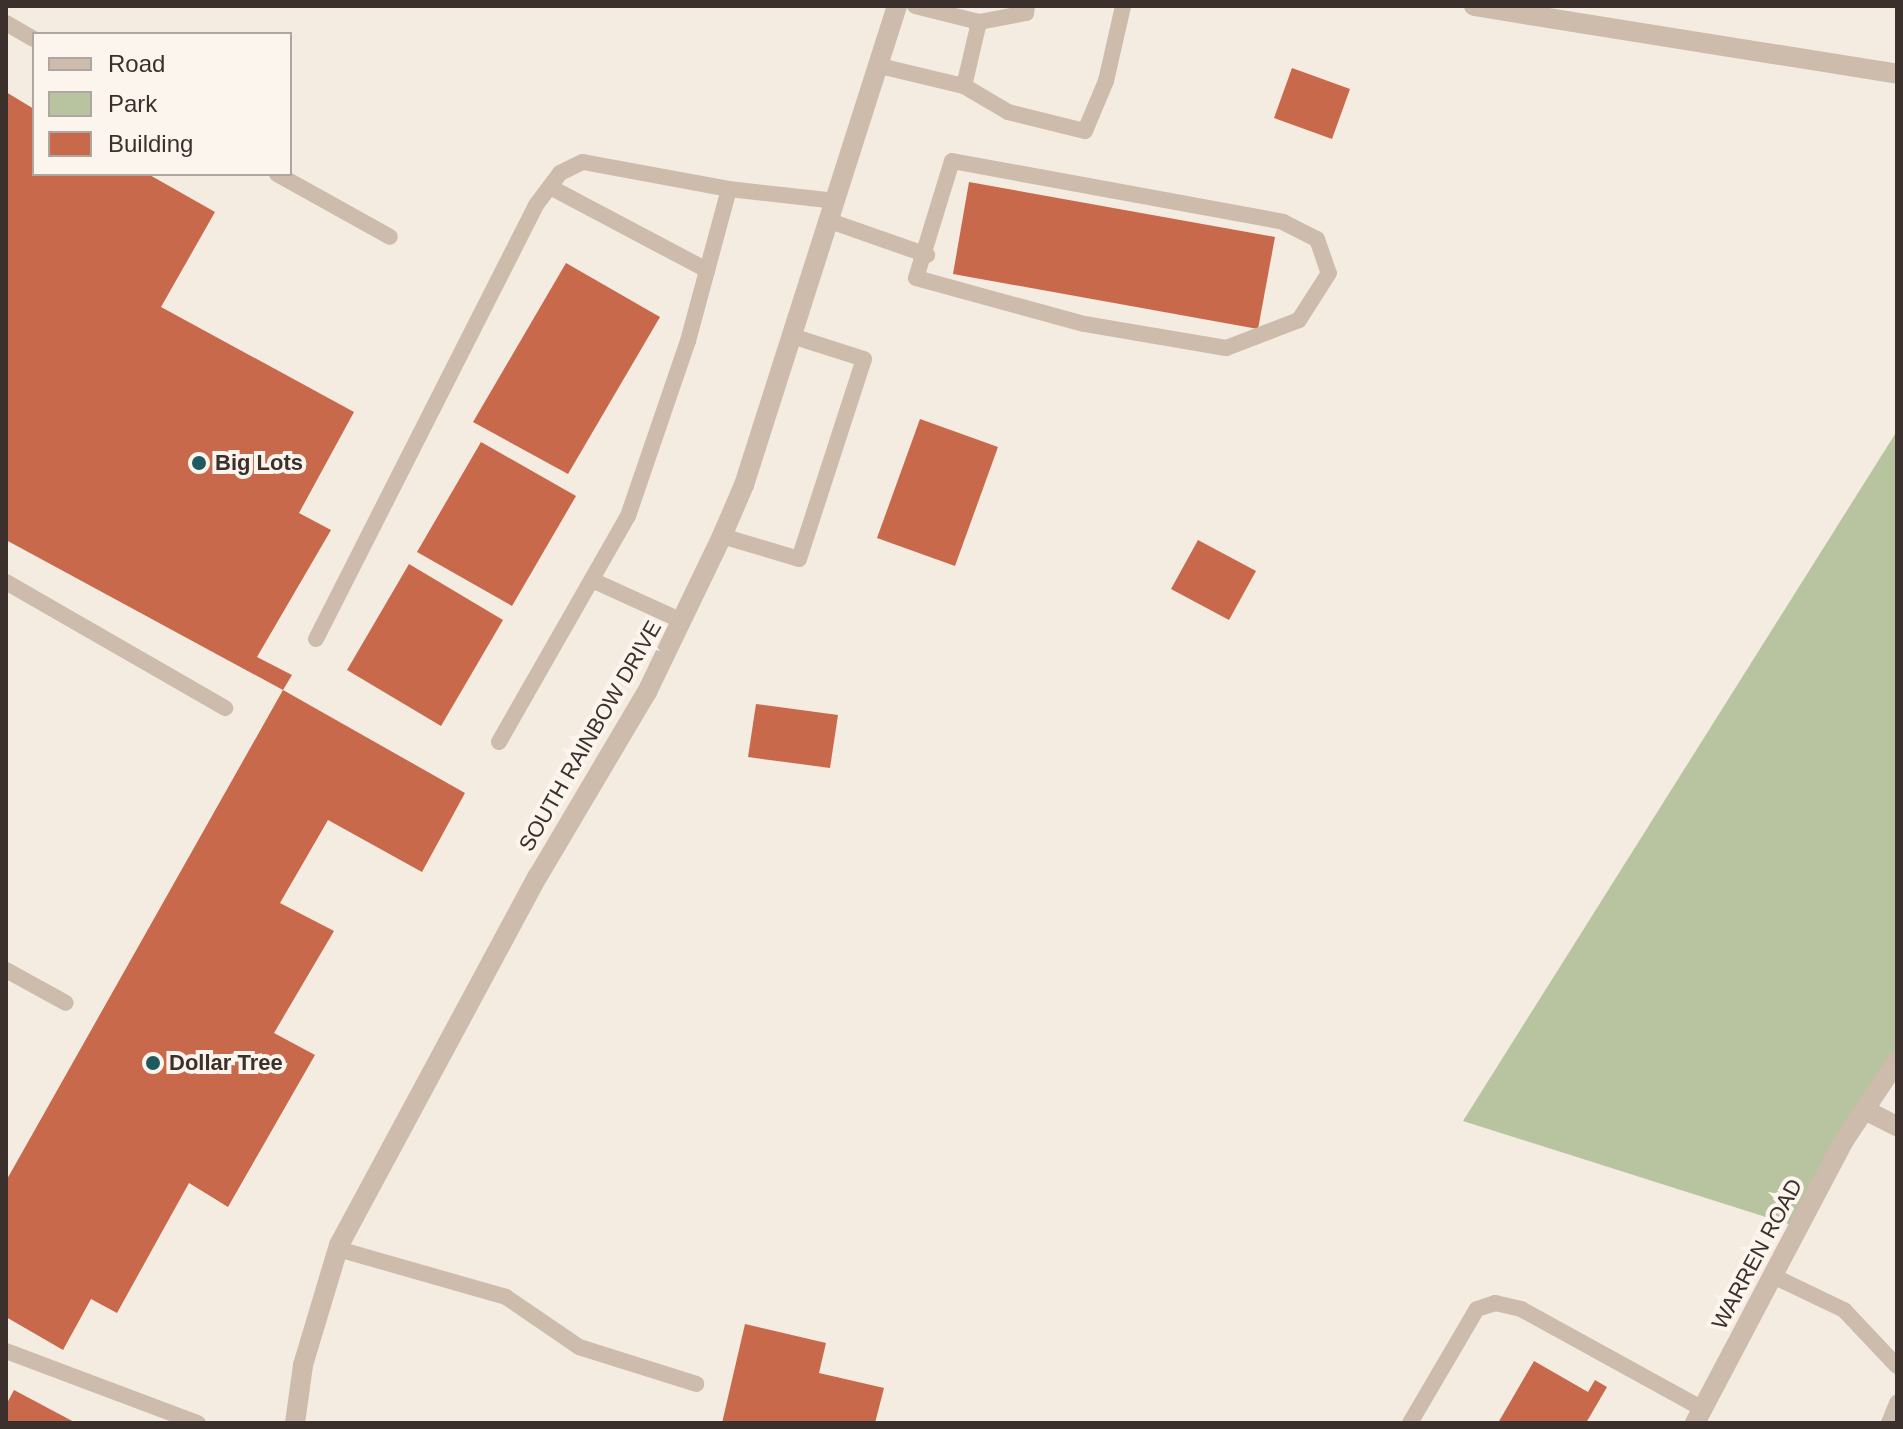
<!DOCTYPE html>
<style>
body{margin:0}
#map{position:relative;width:1903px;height:1429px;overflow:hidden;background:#f4ebe1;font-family:Arial,sans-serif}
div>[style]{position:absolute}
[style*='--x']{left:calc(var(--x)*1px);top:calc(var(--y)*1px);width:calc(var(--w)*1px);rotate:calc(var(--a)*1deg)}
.green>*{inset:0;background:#b8c4a0}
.building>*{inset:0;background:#c8694b}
.lane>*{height:16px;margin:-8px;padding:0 8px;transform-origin:8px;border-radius:8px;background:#cdbbac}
.street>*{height:20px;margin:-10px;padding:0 10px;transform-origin:10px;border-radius:10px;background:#cdbbac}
.dots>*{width:22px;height:22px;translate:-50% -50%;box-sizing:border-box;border:4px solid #fbf5ee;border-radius:50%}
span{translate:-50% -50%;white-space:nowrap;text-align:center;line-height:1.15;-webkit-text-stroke:8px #fbf5ee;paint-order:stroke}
.poi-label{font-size:22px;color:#3b302b;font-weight:700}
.left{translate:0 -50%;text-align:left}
.street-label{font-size:22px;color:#3b302b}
.frame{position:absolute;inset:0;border:8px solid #3b302b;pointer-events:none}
.legend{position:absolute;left:32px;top:32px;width:260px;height:144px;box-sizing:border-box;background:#fbf5ee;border:2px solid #aea6a0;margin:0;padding:10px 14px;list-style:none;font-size:24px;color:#3b302b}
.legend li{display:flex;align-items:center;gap:16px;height:40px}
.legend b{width:40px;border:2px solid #aea6a0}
</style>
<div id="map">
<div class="green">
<i style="clip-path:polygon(1897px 431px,1897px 1062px,1807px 1230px,1463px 1121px)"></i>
</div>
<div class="building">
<i style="clip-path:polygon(1292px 68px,1350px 89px,1332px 139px,1274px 118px)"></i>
<i style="clip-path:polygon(6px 92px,34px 109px,34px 174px,148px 174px,215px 212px,161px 307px,354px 412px,299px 513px,331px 530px,257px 657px,292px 675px,283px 690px,6px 540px)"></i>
<i style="clip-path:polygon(969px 182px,1275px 237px,1258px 329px,953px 274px)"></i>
<i style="clip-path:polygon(566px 263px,660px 317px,568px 474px,473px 422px)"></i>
<i style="clip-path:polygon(920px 419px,998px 447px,955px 566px,877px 538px)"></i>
<i style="clip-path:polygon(481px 442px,576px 496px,512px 606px,417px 552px)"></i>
<i style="clip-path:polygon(1198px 540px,1256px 571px,1229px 620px,1171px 589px)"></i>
<i style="clip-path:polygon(409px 564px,503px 620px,441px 726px,347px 670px)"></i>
<i style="clip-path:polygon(283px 690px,465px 793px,422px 872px,328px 820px,280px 903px,334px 931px,274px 1033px,315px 1055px,228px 1207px,189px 1183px,117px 1313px,91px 1299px,63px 1350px,6px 1317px,6px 1181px)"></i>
<i style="clip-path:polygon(756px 704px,838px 715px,830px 768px,748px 757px)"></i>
<i style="clip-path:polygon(745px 1324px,826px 1343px,819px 1373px,884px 1388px,875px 1423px,722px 1423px)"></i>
<i style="clip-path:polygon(1534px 1361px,1588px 1392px,1595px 1380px,1607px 1387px,1586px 1423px,1498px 1423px)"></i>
<i style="clip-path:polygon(14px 1390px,76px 1423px,6px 1423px,6px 1405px)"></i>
</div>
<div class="lane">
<i style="--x:915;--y:6;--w:66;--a:14"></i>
<i style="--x:979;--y:22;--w:48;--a:-10.8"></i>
<i style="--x:1026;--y:13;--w:7;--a:-82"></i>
<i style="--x:6;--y:23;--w:32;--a:30"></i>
<i style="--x:880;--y:66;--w:86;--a:13.4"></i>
<i style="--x:964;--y:86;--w:51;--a:30.6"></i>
<i style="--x:1008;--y:112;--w:79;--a:13.9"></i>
<i style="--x:1085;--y:131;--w:54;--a:-67.2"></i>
<i style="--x:1106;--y:81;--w:77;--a:-77.2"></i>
<i style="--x:964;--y:86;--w:66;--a:-76.8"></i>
<i style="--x:952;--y:161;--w:337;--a:10.4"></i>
<i style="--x:1283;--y:222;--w:38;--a:27"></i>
<i style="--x:1317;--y:239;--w:36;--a:71"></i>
<i style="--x:1329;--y:273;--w:56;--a:122.6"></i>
<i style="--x:1299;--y:320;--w:78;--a:159"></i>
<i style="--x:1226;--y:348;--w:144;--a:-170.4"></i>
<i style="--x:1084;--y:324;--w:174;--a:-164.7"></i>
<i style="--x:916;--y:278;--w:122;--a:-72.9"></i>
<i style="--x:277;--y:174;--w:129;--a:29.1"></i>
<i style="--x:550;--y:187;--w:178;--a:27.9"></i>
<i style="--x:830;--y:221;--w:103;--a:19.3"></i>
<i style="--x:722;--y:536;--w:80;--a:16.6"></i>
<i style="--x:799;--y:559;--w:210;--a:-72"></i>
<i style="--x:864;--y:359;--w:76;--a:-162.3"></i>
<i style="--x:592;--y:580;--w:99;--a:24.5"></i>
<i style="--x:6;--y:582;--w:253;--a:29.9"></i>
<i style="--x:316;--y:639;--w:487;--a:-63.1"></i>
<i style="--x:536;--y:205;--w:40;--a:-53"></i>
<i style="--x:560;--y:173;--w:25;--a:-26"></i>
<i style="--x:583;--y:162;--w:148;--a:10.5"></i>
<i style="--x:729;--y:189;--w:108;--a:6.4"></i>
<i style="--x:499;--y:742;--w:260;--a:-60.3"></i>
<i style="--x:628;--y:516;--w:185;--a:-71.1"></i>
<i style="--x:688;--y:341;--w:157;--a:-74.9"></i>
<i style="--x:6;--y:970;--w:68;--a:28.8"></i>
<i style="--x:338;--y:1249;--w:175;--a:15.9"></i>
<i style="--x:506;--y:1297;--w:88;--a:34.4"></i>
<i style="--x:579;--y:1347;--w:123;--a:17.5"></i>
<i style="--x:1773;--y:1276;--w:79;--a:25.6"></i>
<i style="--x:1844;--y:1310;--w:77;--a:46.6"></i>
<i style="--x:6;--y:1351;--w:205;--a:20.6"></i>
<i style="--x:1410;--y:1423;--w:132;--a:-59.6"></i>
<i style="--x:1477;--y:1309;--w:19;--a:-18"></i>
<i style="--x:1495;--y:1303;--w:27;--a:13"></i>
<i style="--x:1521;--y:1309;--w:208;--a:28.8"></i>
<i style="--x:1889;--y:1423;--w:22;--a:-68"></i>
</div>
<div class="street">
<i style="--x:1474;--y:6;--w:428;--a:9.1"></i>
<i style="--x:1865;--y:1110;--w:36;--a:27"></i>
<i style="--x:295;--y:1423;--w:59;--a:-82.1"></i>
<i style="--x:303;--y:1365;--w:125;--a:-73.3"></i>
<i style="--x:339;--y:1245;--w:419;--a:-61.7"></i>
<i style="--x:538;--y:876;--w:214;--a:-59.4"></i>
<i style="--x:647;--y:692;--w:173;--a:-64.3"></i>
<i style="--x:722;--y:536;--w:56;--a:-66.7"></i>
<i style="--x:744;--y:485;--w:503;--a:-72.29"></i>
<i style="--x:1695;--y:1423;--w:321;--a:-62.2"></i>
<i style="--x:1845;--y:1139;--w:94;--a:-56.3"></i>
</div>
<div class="dots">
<i style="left:199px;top:463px;background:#1f5a5e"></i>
<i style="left:153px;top:1063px;background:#1f5a5e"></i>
</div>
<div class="poi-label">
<span class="left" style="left:215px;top:463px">Big Lots</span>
<span class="left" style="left:169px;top:1063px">Dollar Tree</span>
</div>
<div class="street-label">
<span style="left:590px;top:736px;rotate:-60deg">SOUTH RAINBOW DRIVE</span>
<span style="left:1757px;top:1254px;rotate:-62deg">WARREN ROAD</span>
</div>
<div class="frame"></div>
<ul class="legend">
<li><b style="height:10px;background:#cdbbac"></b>Road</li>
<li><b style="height:22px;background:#b8c4a0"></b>Park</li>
<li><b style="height:22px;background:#c8694b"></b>Building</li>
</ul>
</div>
